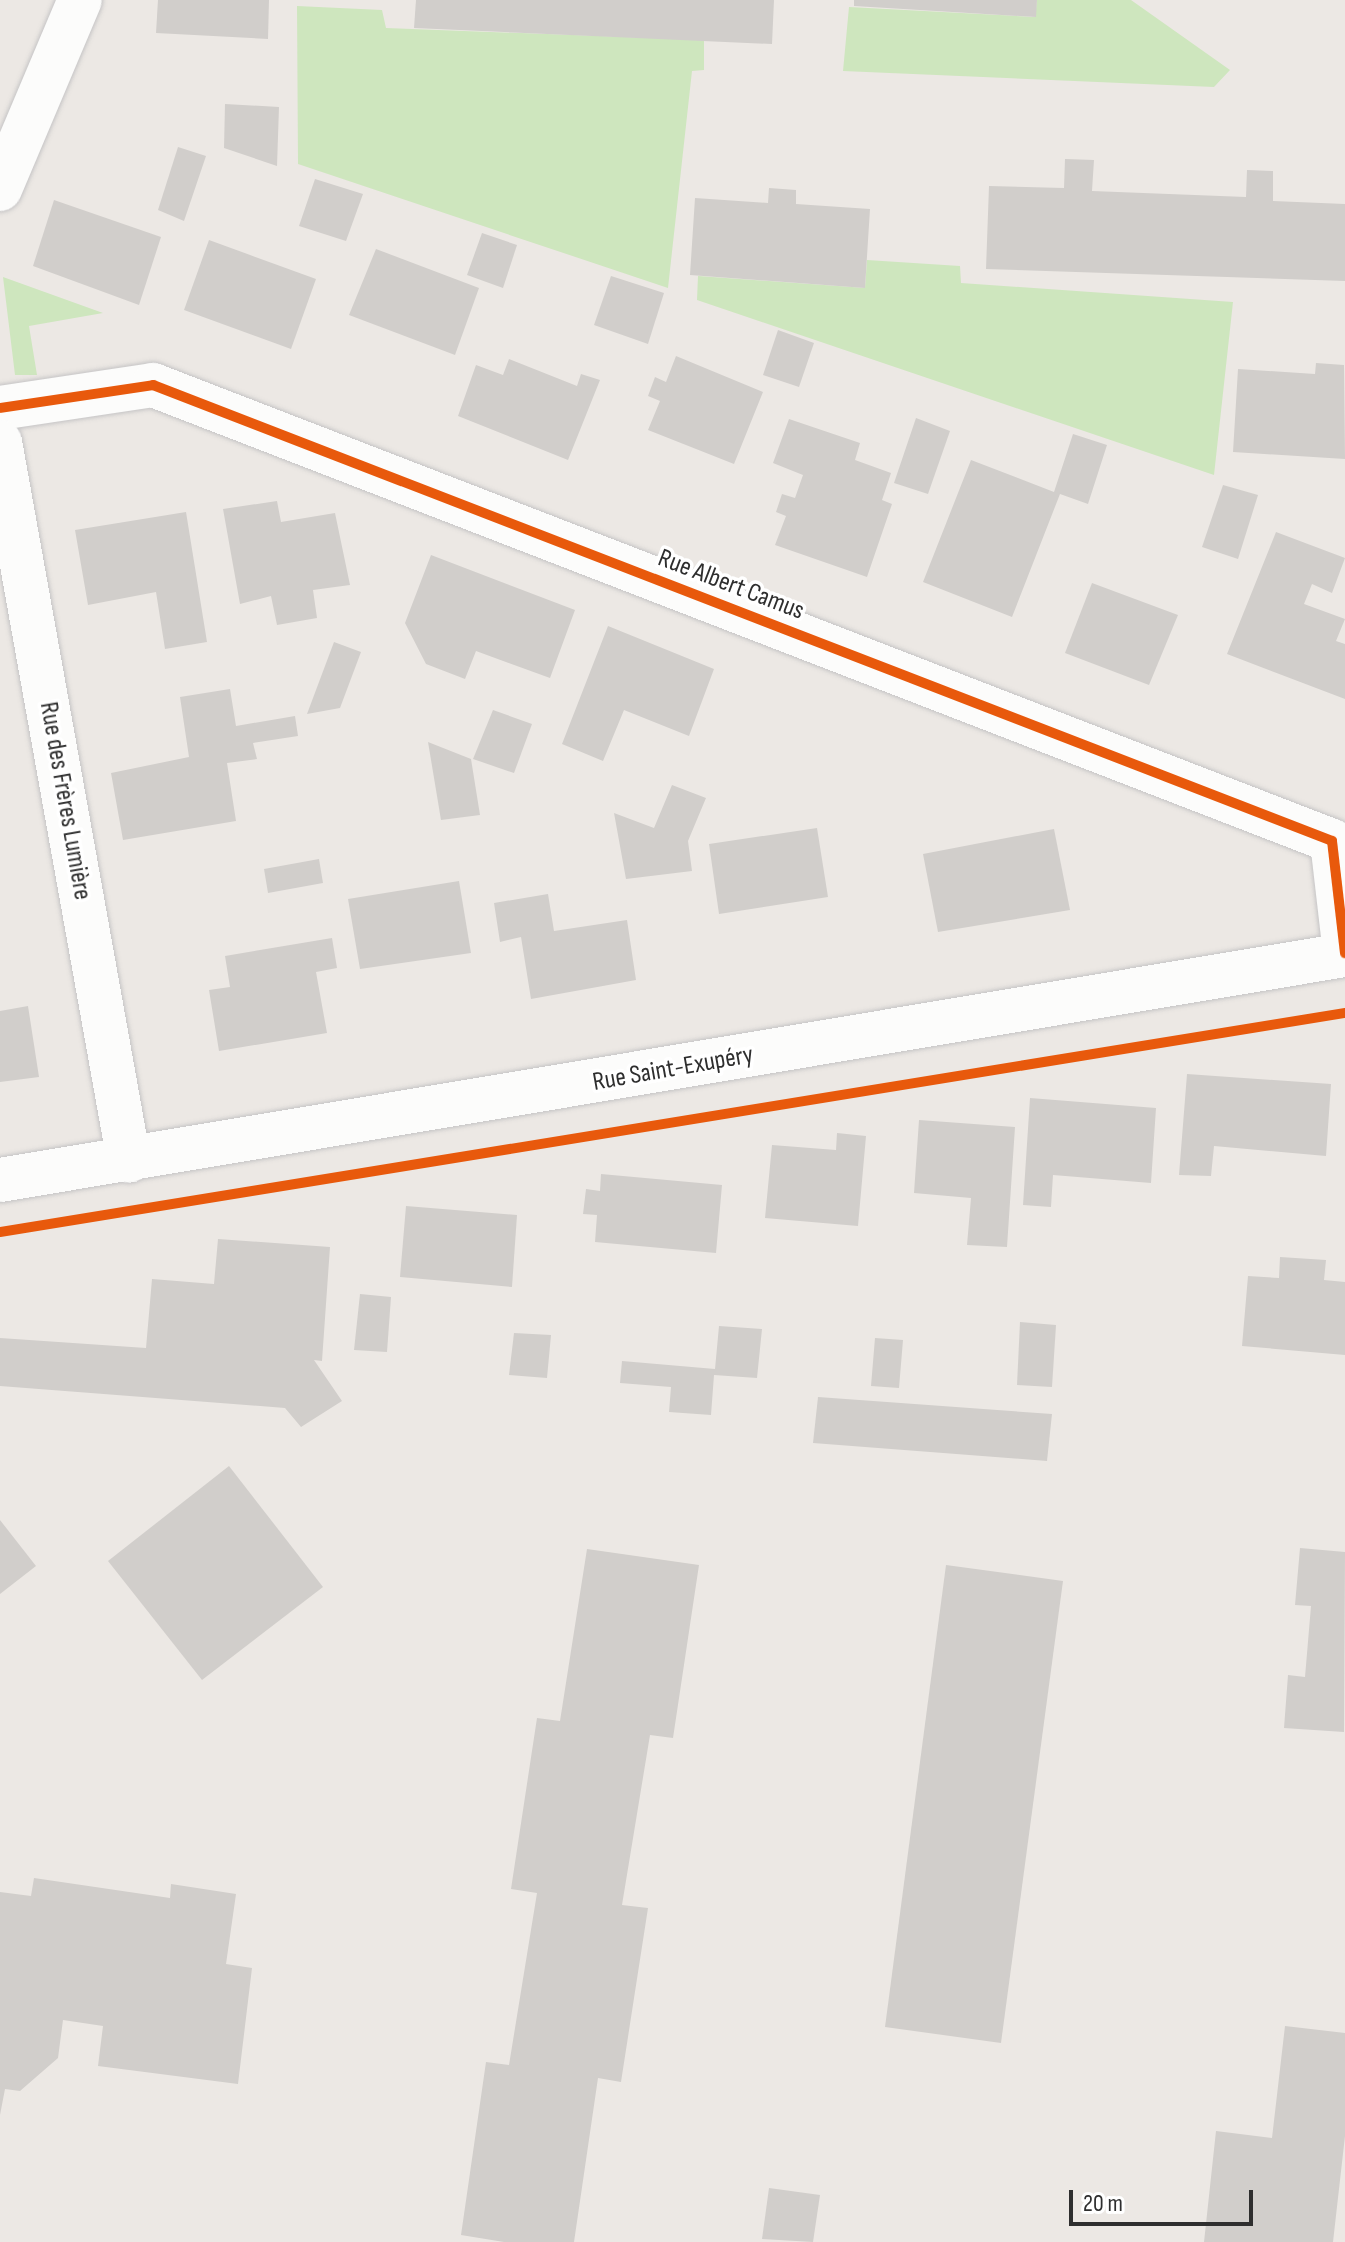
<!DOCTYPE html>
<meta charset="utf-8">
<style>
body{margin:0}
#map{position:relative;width:1345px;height:2242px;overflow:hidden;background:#ece8e4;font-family:"Sofia Sans Condensed",sans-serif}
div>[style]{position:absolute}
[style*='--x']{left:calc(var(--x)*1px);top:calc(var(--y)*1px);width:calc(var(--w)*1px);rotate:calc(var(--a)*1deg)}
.green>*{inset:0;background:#cee6be}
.building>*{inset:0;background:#d1cecb}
.roads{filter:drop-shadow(0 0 2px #c5c4c5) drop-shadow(0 0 2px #c5c4c5)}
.minor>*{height:44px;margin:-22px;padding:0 22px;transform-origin:22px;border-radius:22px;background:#fcfcfb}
.cycleway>*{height:10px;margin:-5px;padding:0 5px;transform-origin:5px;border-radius:5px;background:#e8590c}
span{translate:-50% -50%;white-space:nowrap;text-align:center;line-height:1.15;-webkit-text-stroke:7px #fff;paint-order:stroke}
.street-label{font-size:26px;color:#2e2e2e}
.scale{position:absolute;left:1069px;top:2190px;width:184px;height:36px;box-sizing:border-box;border:4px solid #2e2e2e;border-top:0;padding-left:10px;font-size:24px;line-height:28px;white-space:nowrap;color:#2e2e2e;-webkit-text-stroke:6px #fff;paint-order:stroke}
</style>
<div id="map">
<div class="green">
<i style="clip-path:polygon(1037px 0,1131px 0,1230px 70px,1214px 87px,843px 71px,849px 7px,1035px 17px)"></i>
<i style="clip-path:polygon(297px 6px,382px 10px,386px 28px,704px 40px,704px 70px,692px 71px,668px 288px,298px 164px)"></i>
<i style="clip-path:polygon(867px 260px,960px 266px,961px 283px,1233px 302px,1214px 475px,697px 300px,698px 276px,865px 288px)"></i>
<i style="clip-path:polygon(3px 277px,103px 313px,29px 326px,37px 375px,15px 375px)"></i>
</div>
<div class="building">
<i style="clip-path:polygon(158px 0,269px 0,268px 39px,156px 33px)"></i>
<i style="clip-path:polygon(416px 0,774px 0,772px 44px,414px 28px)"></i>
<i style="clip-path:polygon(854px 0,1037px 0,1036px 17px,854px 6px)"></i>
<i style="clip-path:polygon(225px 104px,279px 107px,277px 166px,224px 148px)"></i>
<i style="clip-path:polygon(178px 147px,206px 156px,184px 221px,158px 210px)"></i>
<i style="clip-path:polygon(1065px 159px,1094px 160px,1092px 191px,1246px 197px,1247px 170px,1273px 171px,1273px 201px,1345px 204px,1345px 281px,986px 269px,989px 186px,1064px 188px)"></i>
<i style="clip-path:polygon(315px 179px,363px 194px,346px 241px,299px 226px)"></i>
<i style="clip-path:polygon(769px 188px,796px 190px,796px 204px,870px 209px,865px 288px,690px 275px,695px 198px,768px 203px)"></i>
<i style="clip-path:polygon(54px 200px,161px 237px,139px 305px,33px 266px)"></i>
<i style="clip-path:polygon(482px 233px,517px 245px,503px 288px,467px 275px)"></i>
<i style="clip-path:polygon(209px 240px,316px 279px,291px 349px,184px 310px)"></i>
<i style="clip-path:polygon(376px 249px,479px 288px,455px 355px,349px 315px)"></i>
<i style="clip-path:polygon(611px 276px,664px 293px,648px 344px,594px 325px)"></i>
<i style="clip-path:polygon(778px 330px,814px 343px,799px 387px,763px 375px)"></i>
<i style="clip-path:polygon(676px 356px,763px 392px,734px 464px,648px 430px,660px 401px,648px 396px,655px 377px,666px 382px)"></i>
<i style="clip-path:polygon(509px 359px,577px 386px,581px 374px,600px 380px,568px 460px,458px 416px,476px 365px,503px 375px)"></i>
<i style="clip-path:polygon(1316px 363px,1344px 365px,1345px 459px,1233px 452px,1238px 369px,1315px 374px)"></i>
<i style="clip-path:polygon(916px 418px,950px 431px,928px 494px,894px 483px)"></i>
<i style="clip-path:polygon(789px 419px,860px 443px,855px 460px,891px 473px,882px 500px,892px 504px,867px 577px,775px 545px,786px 516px,776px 512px,782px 494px,795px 498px,803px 475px,773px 463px)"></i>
<i style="clip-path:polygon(1073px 434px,1107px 445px,1088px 504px,1060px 494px,1012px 617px,923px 582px,971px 460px,1054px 492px)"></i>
<i style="clip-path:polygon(1223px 485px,1258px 495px,1238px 559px,1202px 547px)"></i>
<i style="clip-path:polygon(277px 501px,281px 522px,335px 513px,350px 585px,313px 590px,317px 618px,277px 625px,271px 596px,240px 604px,223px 509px)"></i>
<i style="clip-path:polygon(186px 512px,207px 642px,165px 649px,156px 592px,88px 605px,75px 530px)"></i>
<i style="clip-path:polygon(1276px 532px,1345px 558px,1332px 593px,1312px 584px,1304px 604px,1345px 619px,1336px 641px,1345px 644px,1345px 699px,1227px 654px)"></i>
<i style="clip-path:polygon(431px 555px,575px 610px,550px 678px,476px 651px,465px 679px,426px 664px,405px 623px)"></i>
<i style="clip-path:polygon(1092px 583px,1178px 615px,1149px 685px,1065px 653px)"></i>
<i style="clip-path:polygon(608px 626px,714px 669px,689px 736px,624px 710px,603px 761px,562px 744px)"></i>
<i style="clip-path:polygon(334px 642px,361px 652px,340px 708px,307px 714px)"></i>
<i style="clip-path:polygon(230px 689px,236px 726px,295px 716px,298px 736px,253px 743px,257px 759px,227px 763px,236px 821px,123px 840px,111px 773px,189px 757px,180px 697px)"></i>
<i style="clip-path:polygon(493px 710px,532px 724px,514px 773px,473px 759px)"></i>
<i style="clip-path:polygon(428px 742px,471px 759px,480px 815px,441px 820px)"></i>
<i style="clip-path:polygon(672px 785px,706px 798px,688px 841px,692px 871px,626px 879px,614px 813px,654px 828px)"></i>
<i style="clip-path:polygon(817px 828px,828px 897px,719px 914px,709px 844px)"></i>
<i style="clip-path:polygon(1054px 829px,1070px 910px,938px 932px,923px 854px)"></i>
<i style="clip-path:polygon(319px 859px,323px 883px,268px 893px,264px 869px)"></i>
<i style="clip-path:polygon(459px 881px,471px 953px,360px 969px,348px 899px)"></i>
<i style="clip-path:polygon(548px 894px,554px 931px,627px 920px,636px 980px,531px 999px,521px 937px,500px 942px,494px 903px)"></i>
<i style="clip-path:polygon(332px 938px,337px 968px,316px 972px,327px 1033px,219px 1051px,209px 990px,230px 987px,225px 956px)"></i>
<i style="clip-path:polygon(28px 1006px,39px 1077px,0 1082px,0 1011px)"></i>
<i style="clip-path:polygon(1187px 1074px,1331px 1084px,1326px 1156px,1214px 1146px,1211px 1176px,1179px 1175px)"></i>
<i style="clip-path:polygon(1030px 1098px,1156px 1108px,1151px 1183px,1053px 1175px,1051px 1207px,1023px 1205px)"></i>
<i style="clip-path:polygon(919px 1120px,1015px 1127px,1007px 1247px,967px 1245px,971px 1198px,914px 1193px)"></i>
<i style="clip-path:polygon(837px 1133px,866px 1136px,858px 1226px,765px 1218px,772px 1145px,836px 1150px)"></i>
<i style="clip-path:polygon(601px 1174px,722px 1185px,716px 1253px,595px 1242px,597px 1215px,583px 1214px,586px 1189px,600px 1191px)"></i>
<i style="clip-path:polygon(406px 1206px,517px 1215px,512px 1287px,400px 1277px)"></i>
<i style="clip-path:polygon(218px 1239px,330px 1247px,322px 1361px,314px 1360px,342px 1401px,301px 1427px,285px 1408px,0 1386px,0 1338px,146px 1348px,152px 1279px,214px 1284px)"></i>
<i style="clip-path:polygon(1280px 1257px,1326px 1260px,1324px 1280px,1345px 1282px,1345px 1355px,1242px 1346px,1248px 1276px,1279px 1278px)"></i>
<i style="clip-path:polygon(360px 1294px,391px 1297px,387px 1352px,354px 1350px)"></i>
<i style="clip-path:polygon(1020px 1322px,1056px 1325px,1052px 1387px,1017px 1385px)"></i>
<i style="clip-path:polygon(719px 1326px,762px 1329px,757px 1378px,714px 1375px,711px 1415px,669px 1412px,671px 1387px,620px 1383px,622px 1361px,715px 1369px)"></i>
<i style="clip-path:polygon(514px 1333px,551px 1335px,547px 1378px,509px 1375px)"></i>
<i style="clip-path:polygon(875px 1338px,903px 1340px,899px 1388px,871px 1386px)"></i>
<i style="clip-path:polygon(818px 1397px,1052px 1414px,1047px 1461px,813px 1443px)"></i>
<i style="clip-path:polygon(229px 1466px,323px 1587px,202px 1680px,108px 1561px)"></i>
<i style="clip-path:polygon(0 1520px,36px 1566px,0 1594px)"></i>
<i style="clip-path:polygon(1300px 1548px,1345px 1552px,1344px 1732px,1284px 1728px,1288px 1675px,1305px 1677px,1311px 1606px,1295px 1605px)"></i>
<i style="clip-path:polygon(587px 1549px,699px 1565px,673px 1738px,650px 1735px,622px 1905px,648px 1908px,621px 2082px,598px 2078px,574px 2242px,504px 2242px,461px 2235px,486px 2062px,509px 2065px,537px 1893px,511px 1889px,537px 1718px,560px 1721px)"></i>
<i style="clip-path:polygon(946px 1565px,1063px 1581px,1001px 2043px,885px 2027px)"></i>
<i style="clip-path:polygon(34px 1878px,170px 1898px,171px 1884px,236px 1894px,226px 1964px,252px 1968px,238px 2084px,98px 2066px,103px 2026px,63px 2020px,58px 2058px,20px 2091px,5px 2089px,0 2115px,0 1892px,31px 1896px)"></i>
<i style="clip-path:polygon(1285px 2026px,1345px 2033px,1345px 2136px,1333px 2242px,1204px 2242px,1216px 2131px,1272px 2138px)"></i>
<i style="clip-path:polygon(769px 2188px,820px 2195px,813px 2242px,762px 2239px)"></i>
</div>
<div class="roads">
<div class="minor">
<i style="--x:0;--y:189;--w:205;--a:-67.1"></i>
<i style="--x:0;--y:408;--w:155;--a:-8.5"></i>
<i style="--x:153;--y:385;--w:1264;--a:21.14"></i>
<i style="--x:1332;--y:841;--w:113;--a:83.4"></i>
<i style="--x:0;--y:442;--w:730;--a:79.83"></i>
<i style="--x:0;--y:1180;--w:1364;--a:-9.5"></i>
</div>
</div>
<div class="cycleway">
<i style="--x:0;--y:408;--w:155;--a:-8.5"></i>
<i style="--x:153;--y:385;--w:1264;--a:21.14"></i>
<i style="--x:1332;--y:841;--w:113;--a:83.4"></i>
<i style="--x:0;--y:1232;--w:1363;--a:-9.25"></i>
</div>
<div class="street-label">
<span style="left:731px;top:585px;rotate:21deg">Rue Albert Camus</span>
<span style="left:65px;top:801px;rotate:80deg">Rue des Frères Lumière</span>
<span style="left:673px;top:1069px;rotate:-10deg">Rue Saint-Exupéry</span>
</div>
<div class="scale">20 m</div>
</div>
